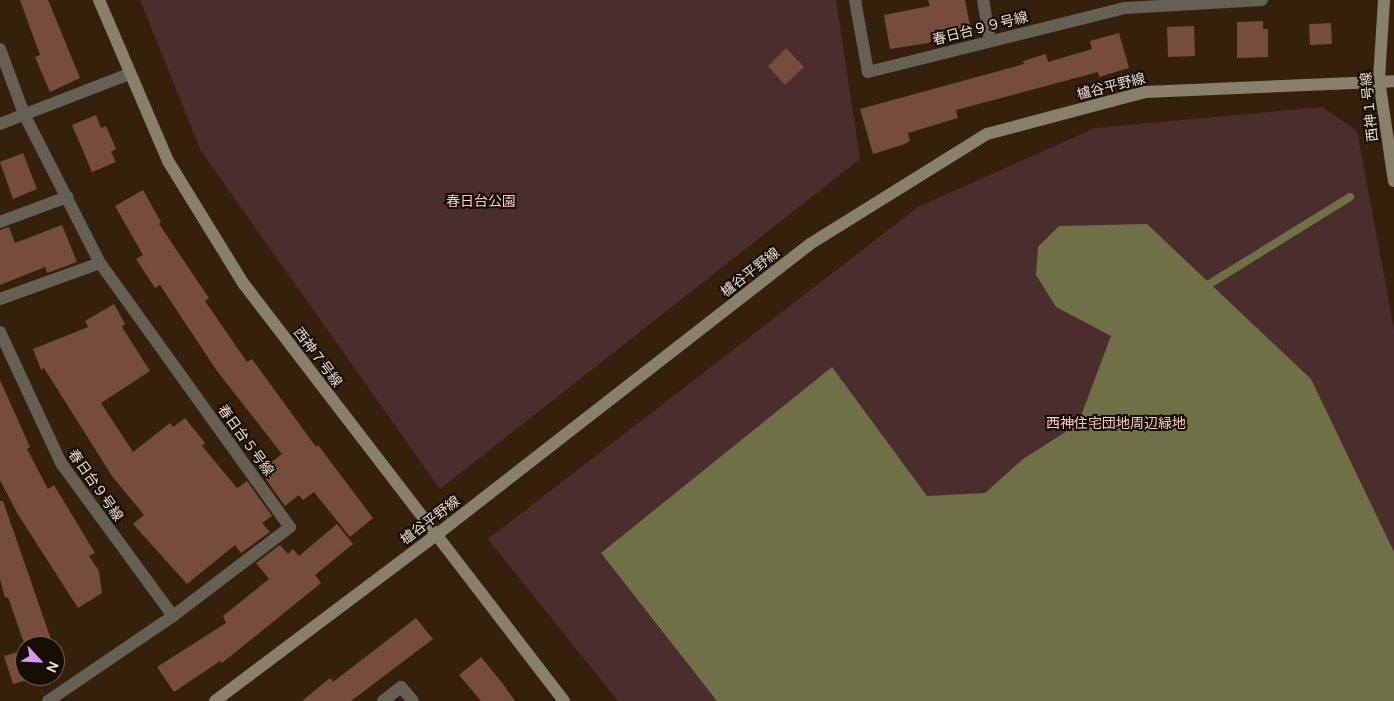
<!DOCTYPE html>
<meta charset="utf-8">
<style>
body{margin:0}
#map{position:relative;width:1394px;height:701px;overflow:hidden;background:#35210b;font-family:"DM Sans","Noto Sans JP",sans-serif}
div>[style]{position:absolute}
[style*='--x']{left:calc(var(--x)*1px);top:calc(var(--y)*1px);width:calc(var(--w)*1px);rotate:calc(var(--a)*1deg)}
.green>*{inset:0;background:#4b2d2d}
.water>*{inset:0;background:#6f7045}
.stream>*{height:8px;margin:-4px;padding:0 4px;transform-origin:4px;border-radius:4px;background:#6f7045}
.building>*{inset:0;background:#764d3d}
.street>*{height:12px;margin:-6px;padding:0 6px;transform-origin:6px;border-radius:6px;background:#656053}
.secondary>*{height:12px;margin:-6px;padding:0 6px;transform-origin:6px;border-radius:6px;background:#89806c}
span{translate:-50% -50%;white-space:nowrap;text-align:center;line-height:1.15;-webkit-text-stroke:4px #160d05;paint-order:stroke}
.street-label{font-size:14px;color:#ecded1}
.park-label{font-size:14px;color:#f9c9c8}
.north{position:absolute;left:15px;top:636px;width:50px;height:50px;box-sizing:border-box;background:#160d05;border:1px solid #6c6157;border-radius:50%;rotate:115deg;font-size:14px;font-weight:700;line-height:20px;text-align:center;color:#ecded1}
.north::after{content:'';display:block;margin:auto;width:18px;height:22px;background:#d59bfb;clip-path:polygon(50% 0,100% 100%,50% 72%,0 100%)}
</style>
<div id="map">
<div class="green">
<i style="clip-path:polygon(140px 0,836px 0,860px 159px,440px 489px,201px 151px)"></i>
<i style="clip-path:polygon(1322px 107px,1357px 131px,1394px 329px,1394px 701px,618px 701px,488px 539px,918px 207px,1095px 128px)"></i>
</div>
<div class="water">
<i style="clip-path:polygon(1147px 224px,1311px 379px,1394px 552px,1394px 701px,717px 701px,601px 553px,832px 367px,927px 496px,985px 493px,1023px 459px,1078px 424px,1111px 336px,1056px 307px,1036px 275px,1038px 247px,1059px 226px)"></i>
</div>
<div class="stream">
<i style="--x:1203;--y:288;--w:173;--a:-31.8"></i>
</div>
<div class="building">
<i style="clip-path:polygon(20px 0,48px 0,80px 78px,50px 92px,35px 57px,40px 55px)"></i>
<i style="clip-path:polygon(928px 0,965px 0,972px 36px,890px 49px,884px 15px,930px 6px)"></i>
<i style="clip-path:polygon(1263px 21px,1263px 29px,1268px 29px,1268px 57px,1237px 58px,1237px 22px)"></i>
<i style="clip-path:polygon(1331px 23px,1332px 44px,1310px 45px,1309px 24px)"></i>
<i style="clip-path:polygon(1194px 26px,1195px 56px,1168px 57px,1167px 27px)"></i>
<i style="clip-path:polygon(1119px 33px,1129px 68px,1099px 77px,1098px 72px,956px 110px,958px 118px,908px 133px,910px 141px,905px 144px,873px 154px,860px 109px,1024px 64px,1023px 61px,1046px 54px,1048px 62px,1092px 49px,1090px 41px)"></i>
<i style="clip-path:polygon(786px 48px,804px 67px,785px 85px,768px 66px)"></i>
<i style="clip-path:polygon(96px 115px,101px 128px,106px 126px,116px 149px,111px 152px,116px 162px,92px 172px,72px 125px)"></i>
<i style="clip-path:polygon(23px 153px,37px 189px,13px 199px,0 162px)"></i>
<i style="clip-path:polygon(143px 190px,161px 222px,159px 224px,209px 298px,205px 301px,247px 362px,252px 359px,316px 447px,318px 445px,373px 518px,350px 537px,314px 492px,303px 500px,299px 495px,285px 506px,260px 471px,282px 454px,217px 371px,160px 285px,155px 288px,136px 259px,143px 255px,115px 206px)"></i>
<i style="clip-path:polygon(62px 225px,77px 262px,47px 273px,45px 267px,0 285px,0 230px,9px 227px,15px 243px)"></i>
<i style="clip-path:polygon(114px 304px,125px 324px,122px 327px,150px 371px,101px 403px,133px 452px,170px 423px,173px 427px,185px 418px,205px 443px,202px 446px,237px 488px,247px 481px,272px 516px,262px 523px,270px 532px,241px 553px,235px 545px,187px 584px,133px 524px,144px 515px,112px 476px,44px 368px,41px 370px,33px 349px,88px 327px,85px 321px)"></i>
<i style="clip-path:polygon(0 380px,30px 447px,27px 449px,48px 489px,54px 485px,95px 553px,89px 556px,99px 571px,102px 593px,78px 608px,17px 513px,0 480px)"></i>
<i style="clip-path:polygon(0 501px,3px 501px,52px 642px,55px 641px,63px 669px,55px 672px,55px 646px,25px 646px,8px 597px,5px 598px,0 579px)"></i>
<i style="clip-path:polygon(337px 524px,353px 544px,315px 575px,321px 583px,222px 663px,220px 661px,174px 692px,157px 667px,226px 623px,223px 616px,269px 579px,256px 563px,280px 545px,288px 554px,293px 549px,299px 556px)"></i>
<i style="clip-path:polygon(416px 618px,433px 639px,351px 701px,302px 701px,330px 678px,333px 682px)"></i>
<i style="clip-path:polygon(25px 650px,25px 676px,41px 676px,13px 684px,4px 656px)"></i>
<i style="clip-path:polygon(481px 657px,503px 684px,515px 701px,481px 701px,459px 675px)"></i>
</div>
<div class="street">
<i style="--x:855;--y:0;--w:73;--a:79.8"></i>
<i style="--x:868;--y:72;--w:265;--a:-14"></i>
<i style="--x:1125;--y:8;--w:137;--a:-3.3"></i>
<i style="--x:983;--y:0;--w:41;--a:80.1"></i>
<i style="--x:0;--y:49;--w:69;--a:69.7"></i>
<i style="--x:24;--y:114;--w:167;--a:63"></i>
<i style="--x:100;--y:263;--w:325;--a:54.3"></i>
<i style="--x:290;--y:527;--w:147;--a:142.7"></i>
<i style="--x:173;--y:616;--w:151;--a:145.8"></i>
<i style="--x:0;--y:124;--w:138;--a:-21.2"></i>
<i style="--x:0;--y:222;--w:72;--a:-20.5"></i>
<i style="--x:0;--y:299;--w:106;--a:-19.8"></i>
<i style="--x:0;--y:332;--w:145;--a:65"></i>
<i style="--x:61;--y:463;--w:190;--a:53.8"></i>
<i style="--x:383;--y:701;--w:23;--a:-38"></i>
<i style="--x:401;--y:687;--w:18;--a:49"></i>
</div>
<div class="secondary">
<i style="--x:99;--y:0;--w:175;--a:66.8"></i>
<i style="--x:168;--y:161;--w:143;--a:58.4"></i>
<i style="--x:243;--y:283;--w:527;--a:52.48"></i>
<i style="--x:1384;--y:0;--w:80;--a:93.6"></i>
<i style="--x:1379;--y:80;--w:102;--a:81.6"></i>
<i style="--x:215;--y:701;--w:275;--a:-36.9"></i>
<i style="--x:435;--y:536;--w:475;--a:-37.9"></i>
<i style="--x:810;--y:244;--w:208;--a:-31.9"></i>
<i style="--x:987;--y:134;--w:163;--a:-14.9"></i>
<i style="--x:1145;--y:92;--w:249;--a:-2.5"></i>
</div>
<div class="street-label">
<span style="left:980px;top:28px;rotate:-14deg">春日台９９号線</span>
<span style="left:1111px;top:86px;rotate:-14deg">櫨谷平野線</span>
<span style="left:1369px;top:107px;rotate:-96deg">西神１号線</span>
<span style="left:750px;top:272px;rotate:-38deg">櫨谷平野線</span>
<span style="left:318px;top:357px;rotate:53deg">西神７号線</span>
<span style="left:246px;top:440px;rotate:54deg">春日台５号線</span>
<span style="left:96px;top:485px;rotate:55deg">春日台９号線</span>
<span style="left:430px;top:520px;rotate:-37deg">櫨谷平野線</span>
</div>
<div class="park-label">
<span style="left:481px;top:201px">春日台公園</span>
<span style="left:1116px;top:423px">西神住宅団地周辺緑地</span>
</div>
<div class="north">N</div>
</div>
